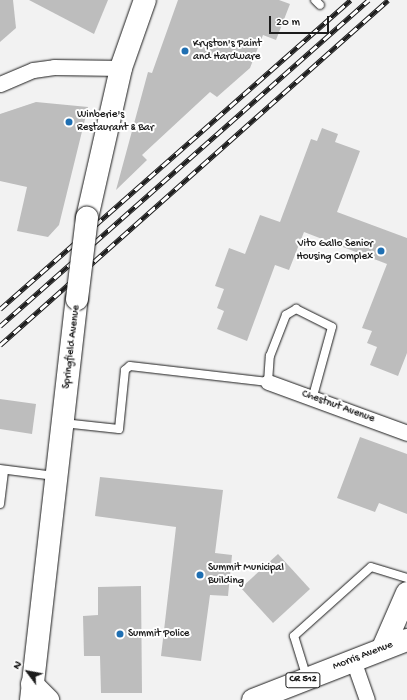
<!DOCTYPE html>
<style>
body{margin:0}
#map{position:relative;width:407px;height:700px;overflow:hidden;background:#f2f2f2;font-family:"Gochi Hand",sans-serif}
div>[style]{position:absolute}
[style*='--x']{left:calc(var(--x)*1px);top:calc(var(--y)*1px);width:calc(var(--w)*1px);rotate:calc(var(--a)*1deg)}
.building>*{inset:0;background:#bdbdbd}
.roads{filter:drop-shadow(0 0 1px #1c1c1c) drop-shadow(0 0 1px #1c1c1c)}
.lane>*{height:8px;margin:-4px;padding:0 4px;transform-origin:4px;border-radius:4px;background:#fff}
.street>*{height:15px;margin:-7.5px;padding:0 7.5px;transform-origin:7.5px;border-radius:7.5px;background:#fff}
.secondary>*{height:22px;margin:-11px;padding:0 11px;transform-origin:11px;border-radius:11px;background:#fff}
.primary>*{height:22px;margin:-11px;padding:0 11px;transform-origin:11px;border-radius:11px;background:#fff}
.rail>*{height:4.5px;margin-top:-2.25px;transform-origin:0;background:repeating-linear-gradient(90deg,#fff 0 9px,#1c1c1c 0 18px);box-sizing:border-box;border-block:1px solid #1c1c1c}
.bridges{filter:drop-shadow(0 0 1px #1c1c1c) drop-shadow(0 0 1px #1c1c1c)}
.secondary-bridge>*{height:22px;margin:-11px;padding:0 11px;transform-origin:11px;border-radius:11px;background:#fff}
.dots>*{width:11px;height:11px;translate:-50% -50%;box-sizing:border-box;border:2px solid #fff;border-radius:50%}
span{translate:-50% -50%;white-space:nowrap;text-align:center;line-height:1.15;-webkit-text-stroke:4px #fff;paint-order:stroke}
.shield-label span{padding:1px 3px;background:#fff;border:1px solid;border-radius:3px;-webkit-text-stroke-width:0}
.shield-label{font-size:10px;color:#1c1c1c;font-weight:700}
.poi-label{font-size:11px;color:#1c1c1c}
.left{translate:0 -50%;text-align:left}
.right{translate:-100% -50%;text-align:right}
.street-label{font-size:11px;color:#1c1c1c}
.north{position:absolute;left:8px;top:652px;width:40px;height:40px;-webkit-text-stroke:3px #fff;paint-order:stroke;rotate:302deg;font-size:11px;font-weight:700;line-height:16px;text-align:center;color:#1c1c1c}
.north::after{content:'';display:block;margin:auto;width:14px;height:18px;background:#1c1c1c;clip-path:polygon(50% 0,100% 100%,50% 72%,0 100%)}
.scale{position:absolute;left:269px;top:16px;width:60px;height:18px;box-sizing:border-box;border:2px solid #1c1c1c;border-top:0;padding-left:5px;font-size:12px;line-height:14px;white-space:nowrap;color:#1c1c1c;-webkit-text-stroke:3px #fff;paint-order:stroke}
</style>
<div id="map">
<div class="building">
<i style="clip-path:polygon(0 0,13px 0,16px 28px,0 42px)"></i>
<i style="clip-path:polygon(29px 0,108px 0,94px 34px)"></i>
<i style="clip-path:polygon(178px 0,279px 0,290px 4px,276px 40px,263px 35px,250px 68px,217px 97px,210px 92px,142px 155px,147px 160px,116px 190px,148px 72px,152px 73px)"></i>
<i style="clip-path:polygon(36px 102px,88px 107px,59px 225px,48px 237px,17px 231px,27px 187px,0 181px,0 114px)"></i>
<i style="clip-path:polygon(322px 128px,338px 134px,335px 142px,360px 151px,337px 212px,407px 238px,407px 353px,398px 376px,370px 365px,377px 347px,367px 343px,372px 331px,362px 328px,387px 264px,304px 232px,289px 270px,275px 265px,247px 341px,217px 329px,224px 311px,217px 308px,224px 289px,215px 286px,229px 248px,245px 254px,260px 215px,280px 222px,311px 139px,317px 141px)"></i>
<i style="clip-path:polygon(0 399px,36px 404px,32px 434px,0 429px)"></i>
<i style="clip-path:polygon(360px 437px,407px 454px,407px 514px,379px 503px,375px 512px,337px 498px)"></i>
<i style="clip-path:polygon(100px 477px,223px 490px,215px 553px,232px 555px,228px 596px,210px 595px,201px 661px,161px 656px,176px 527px,95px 516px)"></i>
<i style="clip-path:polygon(278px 554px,310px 589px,273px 623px,241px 588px)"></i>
<i style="clip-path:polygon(141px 586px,142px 693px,101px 693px,100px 656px,84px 656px,83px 616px,98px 615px,98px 587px)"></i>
</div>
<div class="roads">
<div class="lane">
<i style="--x:315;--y:0;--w:7;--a:45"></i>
<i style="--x:63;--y:423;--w:56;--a:6.1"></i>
<i style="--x:119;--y:429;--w:59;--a:-84.2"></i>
<i style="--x:125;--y:370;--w:6;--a:-39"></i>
<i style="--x:130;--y:366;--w:139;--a:6.6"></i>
<i style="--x:268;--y:382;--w:26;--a:-86"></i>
<i style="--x:270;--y:356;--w:44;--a:-68.7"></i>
<i style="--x:286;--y:315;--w:12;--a:-31"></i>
<i style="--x:296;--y:309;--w:40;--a:26.6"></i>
<i style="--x:332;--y:327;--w:72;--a:105.4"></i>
<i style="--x:0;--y:469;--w:55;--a:7.3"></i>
<i style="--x:0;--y:504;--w:34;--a:-83"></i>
<i style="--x:307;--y:678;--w:44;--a:-107.2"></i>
<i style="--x:294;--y:636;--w:103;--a:-41.9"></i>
<i style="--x:371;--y:567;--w:38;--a:17"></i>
</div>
<div class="street">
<i style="--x:0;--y:84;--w:36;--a:-23"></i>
<i style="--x:33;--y:70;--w:21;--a:-8"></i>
<i style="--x:54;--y:67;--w:67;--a:0.9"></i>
<i style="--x:268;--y:382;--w:148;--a:20.1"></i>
<i style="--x:353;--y:660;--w:42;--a:70.7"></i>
</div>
<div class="secondary">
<i style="--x:87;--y:218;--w:154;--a:-77.2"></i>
<i style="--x:121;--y:68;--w:72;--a:-70.6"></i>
<i style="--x:383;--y:648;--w:60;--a:-66.4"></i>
<i style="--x:31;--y:700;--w:404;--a:-83.5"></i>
</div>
<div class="primary">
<i style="--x:32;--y:684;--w:23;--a:45"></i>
<i style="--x:253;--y:700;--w:165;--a:-21.3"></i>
</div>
</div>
<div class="rail">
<i style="--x:0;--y:309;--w:467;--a:-41.4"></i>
<i style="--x:0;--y:326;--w:492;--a:-41.5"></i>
<i style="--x:0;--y:345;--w:519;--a:-41.64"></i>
</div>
<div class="bridges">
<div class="secondary-bridge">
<i style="--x:77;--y:299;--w:82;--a:-83"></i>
</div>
</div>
<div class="dots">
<i style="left:185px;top:51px;background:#1f6fb2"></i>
<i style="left:69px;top:122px;background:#1f6fb2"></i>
<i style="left:381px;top:251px;background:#1f6fb2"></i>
<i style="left:200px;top:575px;background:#1f6fb2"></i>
<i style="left:120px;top:634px;background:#1f6fb2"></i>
</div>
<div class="shield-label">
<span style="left:303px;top:680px">CR 512</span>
</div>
<div class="poi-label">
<span class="left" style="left:193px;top:51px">Kryston's Paint<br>and Hardware</span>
<span class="left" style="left:77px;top:122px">Winberie's<br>Restaurant &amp; Bar</span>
<span class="right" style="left:373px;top:251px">Vito Gallo Senior<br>Housing Complex</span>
<span class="left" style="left:208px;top:575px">Summit Municipal<br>Building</span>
<span class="left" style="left:128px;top:634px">Summit Police</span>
</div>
<div class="street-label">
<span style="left:72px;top:347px;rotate:-83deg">Springfield Avenue</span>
<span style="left:338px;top:407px;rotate:20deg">Chestnut Avenue</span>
<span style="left:363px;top:656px;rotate:-21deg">Morris Avenue</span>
</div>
<div class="north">N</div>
<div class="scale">20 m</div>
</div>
